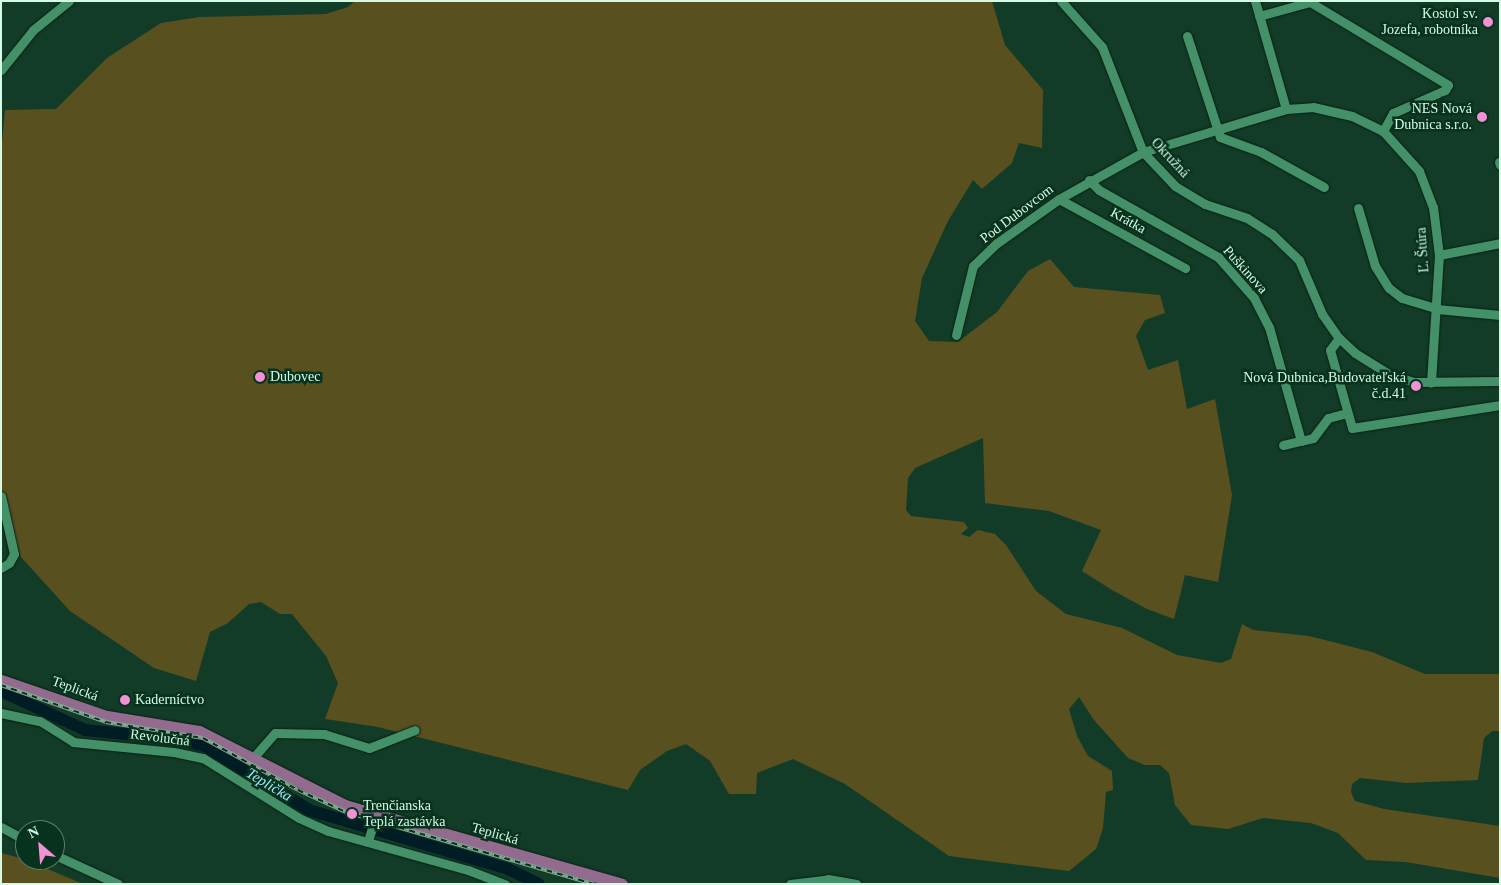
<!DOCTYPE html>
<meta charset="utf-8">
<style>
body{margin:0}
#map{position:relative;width:1501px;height:885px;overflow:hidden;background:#133c28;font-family:Georgia,serif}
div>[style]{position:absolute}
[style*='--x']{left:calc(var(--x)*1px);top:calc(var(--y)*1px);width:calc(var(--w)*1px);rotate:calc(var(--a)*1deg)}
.green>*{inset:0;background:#595020}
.river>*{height:12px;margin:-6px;padding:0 6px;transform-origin:6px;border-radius:6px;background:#001c24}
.roads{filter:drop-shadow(0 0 1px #082114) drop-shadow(0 0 1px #082114)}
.minor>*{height:9px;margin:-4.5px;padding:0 4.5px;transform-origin:4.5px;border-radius:4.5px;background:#449169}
.major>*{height:11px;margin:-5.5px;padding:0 5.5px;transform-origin:5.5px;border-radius:5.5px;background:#926b8f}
.rail>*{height:4px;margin-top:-2px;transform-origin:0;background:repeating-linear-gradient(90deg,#06321e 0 5.5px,#83aa94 0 11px);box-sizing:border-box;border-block:1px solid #83aa94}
.dots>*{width:14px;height:14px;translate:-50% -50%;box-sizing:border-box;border:2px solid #06321e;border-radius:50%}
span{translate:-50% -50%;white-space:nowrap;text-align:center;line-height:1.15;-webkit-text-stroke:5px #06321e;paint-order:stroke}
.poi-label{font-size:14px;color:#d6fbe4}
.right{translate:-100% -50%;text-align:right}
.left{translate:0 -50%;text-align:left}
.street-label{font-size:14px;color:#d6fbe4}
.water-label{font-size:15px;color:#9ee7fc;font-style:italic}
.frame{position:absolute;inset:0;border:2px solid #d6fbe4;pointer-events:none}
.north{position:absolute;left:15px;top:820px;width:50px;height:50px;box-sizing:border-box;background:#06321e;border:1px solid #59826d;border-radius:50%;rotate:333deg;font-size:14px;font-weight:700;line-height:20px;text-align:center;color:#d6fbe4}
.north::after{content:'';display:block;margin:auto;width:18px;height:22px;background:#f291d6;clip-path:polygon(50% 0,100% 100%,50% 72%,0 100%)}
</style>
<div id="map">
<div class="green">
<i style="clip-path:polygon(355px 1px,992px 1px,1005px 45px,1043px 90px,1042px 148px,1019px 143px,1012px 163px,982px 189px,973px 180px,948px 221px,922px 278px,915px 321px,929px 341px,958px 342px,997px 312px,1028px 271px,1050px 259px,1074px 287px,1160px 295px,1165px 313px,1145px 320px,1136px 336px,1148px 370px,1178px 360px,1187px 409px,1215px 399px,1232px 495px,1218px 582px,1185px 575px,1174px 619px,1147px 609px,1112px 590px,1082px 571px,1101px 530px,1049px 511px,985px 503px,983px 438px,915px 468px,908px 478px,906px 510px,911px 516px,964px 522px,968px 528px,961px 534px,969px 537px,978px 530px,995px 534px,1006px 545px,1036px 591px,1066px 614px,1122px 628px,1177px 655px,1221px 663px,1231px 659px,1242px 624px,1253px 630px,1309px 636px,1372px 652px,1425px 674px,1500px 674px,1500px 731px,1492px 731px,1484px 738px,1478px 780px,1407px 783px,1360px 778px,1352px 784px,1351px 792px,1355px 801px,1384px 809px,1500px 826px,1500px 878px,1406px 862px,1366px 860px,1338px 833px,1311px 823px,1263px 818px,1228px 829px,1191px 825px,1175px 805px,1169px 773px,1160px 765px,1145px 765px,1128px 758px,1094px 720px,1079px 697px,1069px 709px,1077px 736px,1088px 756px,1112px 771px,1113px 790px,1106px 792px,1103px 828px,1096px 849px,1069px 871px,949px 856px,845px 784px,793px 759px,757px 773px,756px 794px,729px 794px,710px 761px,686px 744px,667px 751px,640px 770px,628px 790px,378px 727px,325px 719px,338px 683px,326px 656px,292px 614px,280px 614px,261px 602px,249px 604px,228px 623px,210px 632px,196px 681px,154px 668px,70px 611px,21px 557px,1px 495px,1px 153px,5px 110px,56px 109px,107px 58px,161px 23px,200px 17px,326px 14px,348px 7px)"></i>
<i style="clip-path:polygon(1px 853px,24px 859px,83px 884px,1px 884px)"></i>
</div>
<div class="river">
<i style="--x:1;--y:691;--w:93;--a:24.9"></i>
<i style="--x:85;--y:730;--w:90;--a:5.7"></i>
<i style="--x:175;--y:739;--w:31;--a:13"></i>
<i style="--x:205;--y:746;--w:122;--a:31.6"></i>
<i style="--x:309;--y:810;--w:208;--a:16.5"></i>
<i style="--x:508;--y:869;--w:34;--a:26"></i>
</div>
<div class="roads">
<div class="minor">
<i style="--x:1061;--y:1;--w:62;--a:48.3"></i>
<i style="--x:1102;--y:47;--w:113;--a:68.7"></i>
<i style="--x:1143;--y:152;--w:47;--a:46.7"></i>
<i style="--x:1175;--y:186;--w:35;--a:31"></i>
<i style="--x:1205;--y:204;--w:44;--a:18.4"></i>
<i style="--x:1247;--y:218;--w:30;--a:33"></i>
<i style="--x:1272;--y:234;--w:37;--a:44"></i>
<i style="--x:1299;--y:260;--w:59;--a:66.9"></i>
<i style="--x:1322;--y:314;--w:29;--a:55"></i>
<i style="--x:1339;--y:338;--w:22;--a:43"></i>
<i style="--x:1355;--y:353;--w:39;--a:32"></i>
<i style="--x:1388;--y:374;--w:28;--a:17"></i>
<i style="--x:1415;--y:382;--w:85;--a:-0.7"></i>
<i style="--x:1255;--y:1;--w:112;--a:74"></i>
<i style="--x:1259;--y:16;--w:53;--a:-15.4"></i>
<i style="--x:1310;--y:2;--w:161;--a:31"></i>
<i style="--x:1448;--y:85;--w:6;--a:121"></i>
<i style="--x:1445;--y:90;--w:57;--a:156.1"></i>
<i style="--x:1393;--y:113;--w:21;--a:119"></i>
<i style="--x:1187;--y:36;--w:106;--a:71.9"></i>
<i style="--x:1220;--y:137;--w:44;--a:20.1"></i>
<i style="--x:1261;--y:152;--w:72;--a:29.1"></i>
<i style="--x:1;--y:70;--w:51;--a:-51.3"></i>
<i style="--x:33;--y:30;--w:46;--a:-38.9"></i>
<i style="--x:1499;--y:162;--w:3;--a:72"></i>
<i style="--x:1089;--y:180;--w:14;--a:45"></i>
<i style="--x:1099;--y:190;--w:137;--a:29.4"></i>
<i style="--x:1218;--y:257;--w:55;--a:48.7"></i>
<i style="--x:1254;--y:298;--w:33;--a:63"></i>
<i style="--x:1269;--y:327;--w:118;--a:74.3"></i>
<i style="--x:1301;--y:441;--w:12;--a:-14"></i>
<i style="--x:1313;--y:438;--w:25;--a:-53"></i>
<i style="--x:1328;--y:418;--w:20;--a:-15"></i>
<i style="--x:1059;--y:199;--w:144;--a:28.7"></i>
<i style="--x:1358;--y:208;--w:60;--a:73.7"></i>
<i style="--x:1375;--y:266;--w:26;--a:58"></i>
<i style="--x:1389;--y:288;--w:16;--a:38"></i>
<i style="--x:1402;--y:298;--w:37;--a:17"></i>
<i style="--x:1437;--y:309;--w:63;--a:5.4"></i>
<i style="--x:1439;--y:255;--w:62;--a:-11.1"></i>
<i style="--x:956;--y:335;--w:71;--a:-76.2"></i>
<i style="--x:973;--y:266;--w:33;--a:-44"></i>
<i style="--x:997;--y:243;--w:76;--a:-35.4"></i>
<i style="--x:1059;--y:199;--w:96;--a:-29.2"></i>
<i style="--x:1143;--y:152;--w:149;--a:-16.7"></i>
<i style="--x:1286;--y:109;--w:27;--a:-4"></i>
<i style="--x:1313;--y:107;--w:40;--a:13"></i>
<i style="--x:1352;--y:116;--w:34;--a:26"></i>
<i style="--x:1383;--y:131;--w:54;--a:48"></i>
<i style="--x:1419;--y:171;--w:39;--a:69"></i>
<i style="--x:1433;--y:207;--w:48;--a:82.9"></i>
<i style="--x:1439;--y:255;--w:128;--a:93.6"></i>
<i style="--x:1339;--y:338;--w:15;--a:127"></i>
<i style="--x:1330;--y:350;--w:81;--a:74.2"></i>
<i style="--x:1352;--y:428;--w:150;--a:-8.8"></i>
<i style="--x:1283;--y:445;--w:18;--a:-13"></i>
<i style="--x:1;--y:496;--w:59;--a:77.4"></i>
<i style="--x:14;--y:554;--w:10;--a:119"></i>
<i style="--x:9;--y:563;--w:9;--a:148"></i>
<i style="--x:1;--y:713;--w:40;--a:12"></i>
<i style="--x:40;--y:721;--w:39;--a:32"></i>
<i style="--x:73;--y:742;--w:101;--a:5.7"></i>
<i style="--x:174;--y:752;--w:30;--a:12"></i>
<i style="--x:203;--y:758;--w:113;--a:32"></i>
<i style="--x:299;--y:818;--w:32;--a:24"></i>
<i style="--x:328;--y:831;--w:145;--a:15.6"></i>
<i style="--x:468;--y:870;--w:40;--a:21"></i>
<i style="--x:253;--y:758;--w:33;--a:-49"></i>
<i style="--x:275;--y:733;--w:49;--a:1.2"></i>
<i style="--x:324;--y:734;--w:47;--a:17.3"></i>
<i style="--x:369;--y:748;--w:49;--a:-21.4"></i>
<i style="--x:1;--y:827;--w:27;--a:28"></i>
<i style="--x:368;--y:841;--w:27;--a:-73"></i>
<i style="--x:55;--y:855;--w:69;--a:24.7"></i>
<i style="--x:790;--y:884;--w:38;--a:-7"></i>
<i style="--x:828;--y:879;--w:29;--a:10"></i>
</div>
<div class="major">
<i style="--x:1;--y:680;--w:112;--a:18.8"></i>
<i style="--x:107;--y:716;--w:93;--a:9.3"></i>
<i style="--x:199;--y:731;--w:164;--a:26.9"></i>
<i style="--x:345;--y:805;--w:288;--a:15.9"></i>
</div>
</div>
<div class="rail">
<i style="--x:1;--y:685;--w:111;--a:19.4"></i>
<i style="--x:106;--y:722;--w:98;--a:9.4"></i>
<i style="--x:203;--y:738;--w:108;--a:28.7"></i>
<i style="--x:298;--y:790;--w:53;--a:24.6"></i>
<i style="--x:346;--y:812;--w:258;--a:16.2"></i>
</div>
<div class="dots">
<i style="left:1488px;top:22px;background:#f291d6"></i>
<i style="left:1482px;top:117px;background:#f291d6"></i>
<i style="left:260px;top:377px;background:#f291d6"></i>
<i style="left:1416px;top:386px;background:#f291d6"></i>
<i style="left:125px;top:700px;background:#f291d6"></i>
<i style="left:352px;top:814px;background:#f291d6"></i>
</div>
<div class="poi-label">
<span class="right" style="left:1478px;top:22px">Kostol sv.<br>Jozefa, robotníka</span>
<span class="right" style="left:1472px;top:117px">NES Nová<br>Dubnica s.r.o.</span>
<span class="left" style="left:270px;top:377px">Dubovec</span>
<span class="right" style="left:1406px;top:386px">Nová Dubnica,Budovateľská<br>č.d.41</span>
<span class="left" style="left:135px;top:700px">Kaderníctvo</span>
<span class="left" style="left:363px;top:814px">Trenčianska<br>Teplá zastávka</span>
</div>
<div class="street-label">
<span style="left:1170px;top:158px;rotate:47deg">Okružná</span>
<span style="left:1017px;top:214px;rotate:-37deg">Pod Dubovcom</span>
<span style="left:1128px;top:221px;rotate:29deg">Krátka</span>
<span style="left:1423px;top:250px;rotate:-94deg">Ľ. Štúra</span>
<span style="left:1245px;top:270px;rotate:48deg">Puškinova</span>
<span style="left:75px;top:689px;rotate:20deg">Teplická</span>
<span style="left:160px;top:738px;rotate:7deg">Revolučná</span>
<span style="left:495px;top:834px;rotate:16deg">Teplická</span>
</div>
<div class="water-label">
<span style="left:269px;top:785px;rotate:31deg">Teplička</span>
</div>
<div class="frame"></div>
<div class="north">N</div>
</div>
